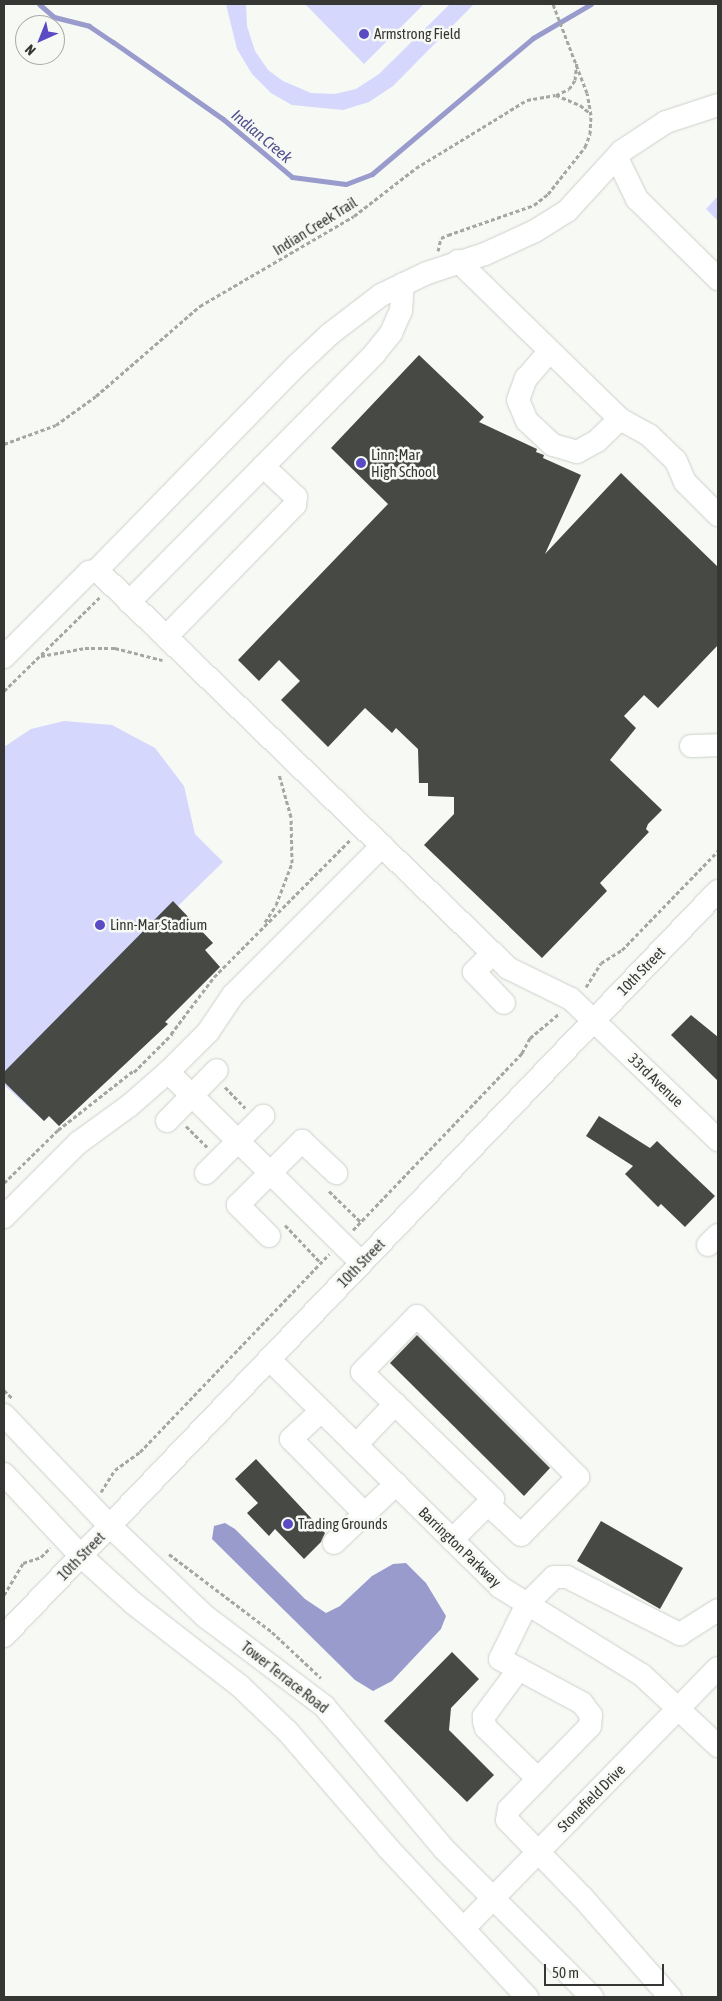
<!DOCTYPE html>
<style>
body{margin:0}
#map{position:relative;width:722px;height:2001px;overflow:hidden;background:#f6f9f4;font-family:"Asap Condensed",sans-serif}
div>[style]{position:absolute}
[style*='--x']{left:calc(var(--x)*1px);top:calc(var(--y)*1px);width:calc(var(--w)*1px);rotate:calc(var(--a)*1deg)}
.green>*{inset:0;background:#d5d7fd}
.water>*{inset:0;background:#9a9bcd}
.stream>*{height:5px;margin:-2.5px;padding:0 2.5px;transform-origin:2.5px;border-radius:2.5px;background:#9a9bcd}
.building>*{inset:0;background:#474945}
.path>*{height:3px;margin-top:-1.5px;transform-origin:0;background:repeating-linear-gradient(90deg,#a5a7a3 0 4px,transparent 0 6.5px)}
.roads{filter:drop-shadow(0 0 1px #cdd0cb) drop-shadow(0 0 1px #cdd0cb)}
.minor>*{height:22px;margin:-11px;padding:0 11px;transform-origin:11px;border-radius:11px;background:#fff}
.dots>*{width:14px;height:14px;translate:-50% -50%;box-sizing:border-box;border:2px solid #f6f9f4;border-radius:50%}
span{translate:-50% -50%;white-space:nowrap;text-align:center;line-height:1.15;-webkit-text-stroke:5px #f6f9f4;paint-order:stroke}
.poi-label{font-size:15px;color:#363735}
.left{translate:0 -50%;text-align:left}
.street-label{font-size:15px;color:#363735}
.water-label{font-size:16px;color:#504d8d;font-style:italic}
.frame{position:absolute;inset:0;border:5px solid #363735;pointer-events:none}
.north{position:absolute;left:15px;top:15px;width:50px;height:50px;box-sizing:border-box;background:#f6f9f4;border:1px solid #a9aba8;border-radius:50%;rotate:224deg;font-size:14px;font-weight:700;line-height:20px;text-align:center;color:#363735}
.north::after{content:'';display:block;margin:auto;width:18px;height:22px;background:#5a4ac3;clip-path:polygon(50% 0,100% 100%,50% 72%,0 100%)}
.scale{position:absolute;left:544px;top:1964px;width:120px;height:22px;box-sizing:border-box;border:2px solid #363735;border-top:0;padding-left:6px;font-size:15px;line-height:18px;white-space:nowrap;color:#363735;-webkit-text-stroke:4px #f6f9f4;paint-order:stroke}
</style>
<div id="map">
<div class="green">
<i style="clip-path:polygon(226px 4px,246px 4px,247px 26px,255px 51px,268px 70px,283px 81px,311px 93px,335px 94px,356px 89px,379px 74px,450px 4px,474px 4px,393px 86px,369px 102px,343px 110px,292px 105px,271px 93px,252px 74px,237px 49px)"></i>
<i style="clip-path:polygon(305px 4px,424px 4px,364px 64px)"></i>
<i style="clip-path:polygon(718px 196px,718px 221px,706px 209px)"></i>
<i style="clip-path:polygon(64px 721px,112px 725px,155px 748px,184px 786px,195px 834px,223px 862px,178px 906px,213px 943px,205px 950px,220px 967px,165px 1022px,168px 1024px,59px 1126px,50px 1116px,44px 1121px,4px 1085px,4px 747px,31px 729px)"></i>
</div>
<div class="water">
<i style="clip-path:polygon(225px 1523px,235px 1529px,305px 1599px,326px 1613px,340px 1606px,372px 1576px,393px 1564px,406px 1563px,426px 1583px,446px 1616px,441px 1629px,392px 1681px,373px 1691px,355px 1680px,212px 1539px,214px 1526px)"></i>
</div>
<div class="stream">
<i style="--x:39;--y:4;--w:20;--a:41"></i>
<i style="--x:54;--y:17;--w:36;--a:14"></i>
<i style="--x:89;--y:26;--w:29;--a:34"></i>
<i style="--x:113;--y:42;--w:134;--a:35"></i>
<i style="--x:223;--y:119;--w:90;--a:40"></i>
<i style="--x:292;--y:177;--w:54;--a:7.4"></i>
<i style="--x:346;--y:184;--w:28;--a:-21"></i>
<i style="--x:372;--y:174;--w:211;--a:-40.2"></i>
<i style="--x:533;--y:38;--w:67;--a:-30.4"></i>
</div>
<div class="building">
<i style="clip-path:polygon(419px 355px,484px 417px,479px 422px,537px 449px,536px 452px,544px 455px,543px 458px,581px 475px,545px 554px,621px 473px,718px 567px,718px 645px,658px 708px,644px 695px,624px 716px,636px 728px,610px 760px,662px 810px,648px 824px,646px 829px,649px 832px,600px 883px,607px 891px,542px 958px,424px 845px,454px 814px,454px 797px,428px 796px,428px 783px,419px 783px,418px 749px,396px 728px,392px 733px,365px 708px,328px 747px,281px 700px,300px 681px,279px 660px,259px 681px,238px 660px,388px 504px,331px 448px)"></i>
<i style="clip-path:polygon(173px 901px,213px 943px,205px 950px,220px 967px,165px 1022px,168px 1024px,59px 1126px,49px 1116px,44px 1121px,4px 1082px,4px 1072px)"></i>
<i style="clip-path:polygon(691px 1015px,718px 1037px,718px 1081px,671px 1035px)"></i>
<i style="clip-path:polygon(599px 1116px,650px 1148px,657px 1141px,715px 1196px,685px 1227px,661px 1204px,658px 1207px,625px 1174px,633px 1166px,586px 1136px)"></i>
<i style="clip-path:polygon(417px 1335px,550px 1468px,524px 1496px,390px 1363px)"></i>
<i style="clip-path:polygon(256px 1459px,325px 1533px,321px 1542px,304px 1559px,275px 1529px,269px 1536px,247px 1513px,258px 1503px,235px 1479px)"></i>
<i style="clip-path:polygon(601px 1521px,683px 1568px,660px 1609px,577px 1561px)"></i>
<i style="clip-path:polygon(452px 1652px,479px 1679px,451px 1708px,449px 1730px,494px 1775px,467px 1802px,384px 1721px)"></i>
</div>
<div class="path">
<i style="--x:556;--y:95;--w:26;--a:23"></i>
<i style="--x:580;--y:105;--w:14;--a:39"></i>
<i style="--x:438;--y:251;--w:13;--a:-77"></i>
<i style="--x:441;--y:238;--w:8;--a:-23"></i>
<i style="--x:448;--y:235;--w:91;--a:-19.2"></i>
<i style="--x:534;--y:205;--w:18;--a:-38"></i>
<i style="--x:548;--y:194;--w:60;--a:-51.8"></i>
<i style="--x:585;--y:147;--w:14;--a:-69"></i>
<i style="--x:590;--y:134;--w:19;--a:-87"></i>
<i style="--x:591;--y:115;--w:22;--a:-100"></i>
<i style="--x:587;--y:93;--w:95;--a:-110.9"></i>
<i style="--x:4;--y:444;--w:55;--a:-20.1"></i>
<i style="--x:56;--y:425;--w:49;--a:-35.9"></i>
<i style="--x:96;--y:396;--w:138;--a:-40.9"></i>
<i style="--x:200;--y:306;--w:178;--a:-30.3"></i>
<i style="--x:354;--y:216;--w:78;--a:-37.7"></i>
<i style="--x:416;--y:168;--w:130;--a:-31.5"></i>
<i style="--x:527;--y:100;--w:29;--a:-10"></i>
<i style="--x:556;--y:95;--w:14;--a:-25"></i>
<i style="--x:569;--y:89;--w:11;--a:-56"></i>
<i style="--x:575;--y:80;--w:19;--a:-84"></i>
<i style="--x:41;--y:656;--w:45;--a:-10.3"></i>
<i style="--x:85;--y:648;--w:30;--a:0"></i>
<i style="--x:115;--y:648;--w:49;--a:14.3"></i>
<i style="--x:4;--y:691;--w:134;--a:-44.4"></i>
<i style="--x:265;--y:922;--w:20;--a:-57"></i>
<i style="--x:276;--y:905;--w:45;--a:-69.1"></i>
<i style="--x:292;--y:863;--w:46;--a:-91.2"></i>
<i style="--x:291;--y:817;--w:45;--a:-105.6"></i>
<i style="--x:586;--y:987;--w:28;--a:-58"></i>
<i style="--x:601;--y:963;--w:25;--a:-32"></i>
<i style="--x:622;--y:950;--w:138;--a:-45.9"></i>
<i style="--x:171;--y:1034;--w:71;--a:-53"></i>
<i style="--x:214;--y:977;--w:194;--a:-45.2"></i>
<i style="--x:134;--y:1072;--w:54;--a:-45"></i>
<i style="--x:225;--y:1087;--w:29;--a:46"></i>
<i style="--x:186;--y:1126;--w:31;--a:45"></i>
<i style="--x:4;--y:1183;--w:76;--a:-44.5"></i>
<i style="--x:58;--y:1130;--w:95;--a:-38.2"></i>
<i style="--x:329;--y:1191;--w:45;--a:44.1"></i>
<i style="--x:285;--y:1225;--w:52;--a:46.5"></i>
<i style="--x:353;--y:1230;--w:245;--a:-46.3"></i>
<i style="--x:522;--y:1053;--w:17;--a:-62"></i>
<i style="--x:530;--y:1038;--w:39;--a:-40"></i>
<i style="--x:4;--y:1390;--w:11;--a:45"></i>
<i style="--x:101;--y:1492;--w:26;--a:-58"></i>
<i style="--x:115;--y:1470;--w:31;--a:-36"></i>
<i style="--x:140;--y:1452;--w:274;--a:-46.3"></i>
<i style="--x:169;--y:1554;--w:129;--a:37.1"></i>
<i style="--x:272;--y:1632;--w:67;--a:43.2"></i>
<i style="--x:4;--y:1595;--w:37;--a:-59"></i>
<i style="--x:23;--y:1563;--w:19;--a:-18"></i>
<i style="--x:41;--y:1557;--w:13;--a:-45"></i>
</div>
<div class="roads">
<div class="minor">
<i style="--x:718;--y:105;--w:55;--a:161.9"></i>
<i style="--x:666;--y:122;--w:53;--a:146.6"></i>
<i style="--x:622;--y:151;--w:81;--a:132.5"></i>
<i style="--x:567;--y:211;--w:38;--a:148"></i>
<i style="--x:535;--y:231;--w:55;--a:155.3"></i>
<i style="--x:485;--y:254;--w:61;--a:161.9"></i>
<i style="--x:427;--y:273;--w:51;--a:154.4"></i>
<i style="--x:381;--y:295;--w:64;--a:142.6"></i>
<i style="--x:330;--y:334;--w:47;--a:136.7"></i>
<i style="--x:296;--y:366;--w:285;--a:134.3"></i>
<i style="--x:97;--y:570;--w:572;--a:44.08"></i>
<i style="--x:508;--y:968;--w:70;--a:26.2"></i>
<i style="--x:571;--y:999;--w:204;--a:43.8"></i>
<i style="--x:617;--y:158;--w:46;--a:64"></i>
<i style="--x:637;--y:199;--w:114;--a:44.6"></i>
<i style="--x:458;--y:261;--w:226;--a:44.3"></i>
<i style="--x:620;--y:419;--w:33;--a:29"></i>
<i style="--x:649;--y:435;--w:37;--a:44"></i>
<i style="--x:676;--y:461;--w:23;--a:67"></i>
<i style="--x:685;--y:482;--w:47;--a:45"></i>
<i style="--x:549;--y:352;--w:35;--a:131"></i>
<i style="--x:526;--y:378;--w:23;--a:110"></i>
<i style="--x:518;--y:400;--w:23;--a:67"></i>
<i style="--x:527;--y:421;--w:35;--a:43"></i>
<i style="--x:553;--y:445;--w:25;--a:16"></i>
<i style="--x:577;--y:452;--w:23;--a:-29"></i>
<i style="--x:597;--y:441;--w:32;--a:-44"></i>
<i style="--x:129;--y:602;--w:350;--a:-45.3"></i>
<i style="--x:375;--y:353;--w:26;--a:-51"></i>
<i style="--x:391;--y:333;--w:24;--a:-66"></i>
<i style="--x:401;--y:311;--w:27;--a:-86"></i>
<i style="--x:166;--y:637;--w:185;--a:-45.7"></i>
<i style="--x:295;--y:505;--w:8;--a:-83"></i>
<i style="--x:296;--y:497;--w:45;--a:-136.8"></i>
<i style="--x:4;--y:657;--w:120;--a:-45"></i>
<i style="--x:89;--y:572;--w:8;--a:-14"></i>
<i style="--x:691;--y:746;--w:27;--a:-2"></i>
<i style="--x:493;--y:953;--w:27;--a:135"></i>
<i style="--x:474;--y:972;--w:43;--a:45.9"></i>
<i style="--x:168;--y:1072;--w:272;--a:44.6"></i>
<i style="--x:167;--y:1121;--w:71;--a:-45.6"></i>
<i style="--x:206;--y:1173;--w:81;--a:-45"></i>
<i style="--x:4;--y:1217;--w:105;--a:-45"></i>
<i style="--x:78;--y:1143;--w:63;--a:-36"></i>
<i style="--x:129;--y:1106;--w:52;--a:-41.1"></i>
<i style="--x:168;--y:1072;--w:57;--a:-45"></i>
<i style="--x:208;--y:1032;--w:45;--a:-56"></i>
<i style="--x:233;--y:995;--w:211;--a:-45"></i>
<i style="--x:269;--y:1236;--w:44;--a:-135"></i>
<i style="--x:238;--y:1205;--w:91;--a:-45"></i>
<i style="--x:302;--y:1141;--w:47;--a:43.3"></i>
<i style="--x:708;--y:1245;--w:14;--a:-45"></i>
<i style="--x:269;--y:1359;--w:325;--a:44.6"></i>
<i style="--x:500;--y:1587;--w:167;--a:31.8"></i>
<i style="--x:642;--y:1675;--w:104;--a:43.1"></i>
<i style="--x:321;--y:1411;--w:41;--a:137"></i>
<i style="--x:291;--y:1439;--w:105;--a:45.4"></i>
<i style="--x:4;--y:1415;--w:153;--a:46.3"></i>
<i style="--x:110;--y:1526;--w:132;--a:43.5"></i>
<i style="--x:206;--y:1617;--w:148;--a:37"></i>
<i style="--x:324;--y:1706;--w:188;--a:50"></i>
<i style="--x:445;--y:1850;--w:208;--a:45"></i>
<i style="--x:356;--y:1445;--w:57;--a:-46.4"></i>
<i style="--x:4;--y:1474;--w:112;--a:46.8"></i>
<i style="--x:81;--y:1556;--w:70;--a:42.1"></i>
<i style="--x:133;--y:1603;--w:135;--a:37.8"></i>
<i style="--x:240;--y:1686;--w:66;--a:43.8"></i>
<i style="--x:288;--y:1732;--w:153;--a:49.2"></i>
<i style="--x:388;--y:1848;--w:204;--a:47"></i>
<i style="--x:452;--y:1540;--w:58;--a:-45"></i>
<i style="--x:493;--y:1499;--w:182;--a:-135.9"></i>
<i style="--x:362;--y:1372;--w:78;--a:-45.5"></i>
<i style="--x:417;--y:1316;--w:228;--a:45"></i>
<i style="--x:578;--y:1477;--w:81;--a:134.5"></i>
<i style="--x:521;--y:1535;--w:45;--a:-136.8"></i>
<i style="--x:334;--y:1543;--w:86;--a:-43.6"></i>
<i style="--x:4;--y:1636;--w:1032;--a:-46.22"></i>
<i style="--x:519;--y:1669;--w:59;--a:126.7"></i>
<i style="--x:484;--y:1716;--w:5;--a:90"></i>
<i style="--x:484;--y:1721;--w:7;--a:74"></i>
<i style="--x:486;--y:1728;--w:73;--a:44.4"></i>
<i style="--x:464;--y:1928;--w:363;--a:-45.7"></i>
<i style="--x:670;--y:1997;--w:133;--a:-131.3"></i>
<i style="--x:582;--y:1897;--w:107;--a:-134.2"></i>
<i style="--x:507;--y:1820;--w:11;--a:-80"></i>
<i style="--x:509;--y:1809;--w:116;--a:-45.7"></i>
<i style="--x:590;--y:1726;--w:11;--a:-85"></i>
<i style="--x:591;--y:1715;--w:15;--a:-127"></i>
<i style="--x:582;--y:1703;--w:93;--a:-151.8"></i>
<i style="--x:500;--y:1659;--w:61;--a:-63.9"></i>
<i style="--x:527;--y:1604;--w:38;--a:-45"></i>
<i style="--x:554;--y:1577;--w:13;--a:0"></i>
<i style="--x:567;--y:1577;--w:127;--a:26.8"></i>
<i style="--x:680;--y:1634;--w:45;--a:-32.3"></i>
</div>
</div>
<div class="dots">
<i style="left:364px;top:34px;background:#5a4ac3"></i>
<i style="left:361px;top:463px;background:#5a4ac3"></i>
<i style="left:100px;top:925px;background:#5a4ac3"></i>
<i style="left:288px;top:1524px;background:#5a4ac3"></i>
</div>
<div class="poi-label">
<span class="left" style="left:374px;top:34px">Armstrong Field</span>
<span class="left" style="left:371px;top:463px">Linn-Mar<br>High School</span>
<span class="left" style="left:110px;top:925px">Linn-Mar Stadium</span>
<span class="left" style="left:298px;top:1524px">Trading Grounds</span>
</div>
<div class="street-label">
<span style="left:315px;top:226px;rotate:-32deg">Indian Creek Trail</span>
<span style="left:641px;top:971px;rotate:-46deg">10th Street</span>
<span style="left:656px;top:1080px;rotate:44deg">33rd Avenue</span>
<span style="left:361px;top:1263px;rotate:-46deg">10th Street</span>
<span style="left:460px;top:1547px;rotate:44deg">Barrington Parkway</span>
<span style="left:81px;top:1556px;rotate:-46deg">10th Street</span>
<span style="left:285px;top:1677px;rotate:38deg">Tower Terrace Road</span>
<span style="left:591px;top:1798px;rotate:-45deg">Stonefield Drive</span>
</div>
<div class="water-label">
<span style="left:262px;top:136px;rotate:40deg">Indian Creek</span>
</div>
<div class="frame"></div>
<div class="north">N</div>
<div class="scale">50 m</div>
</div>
